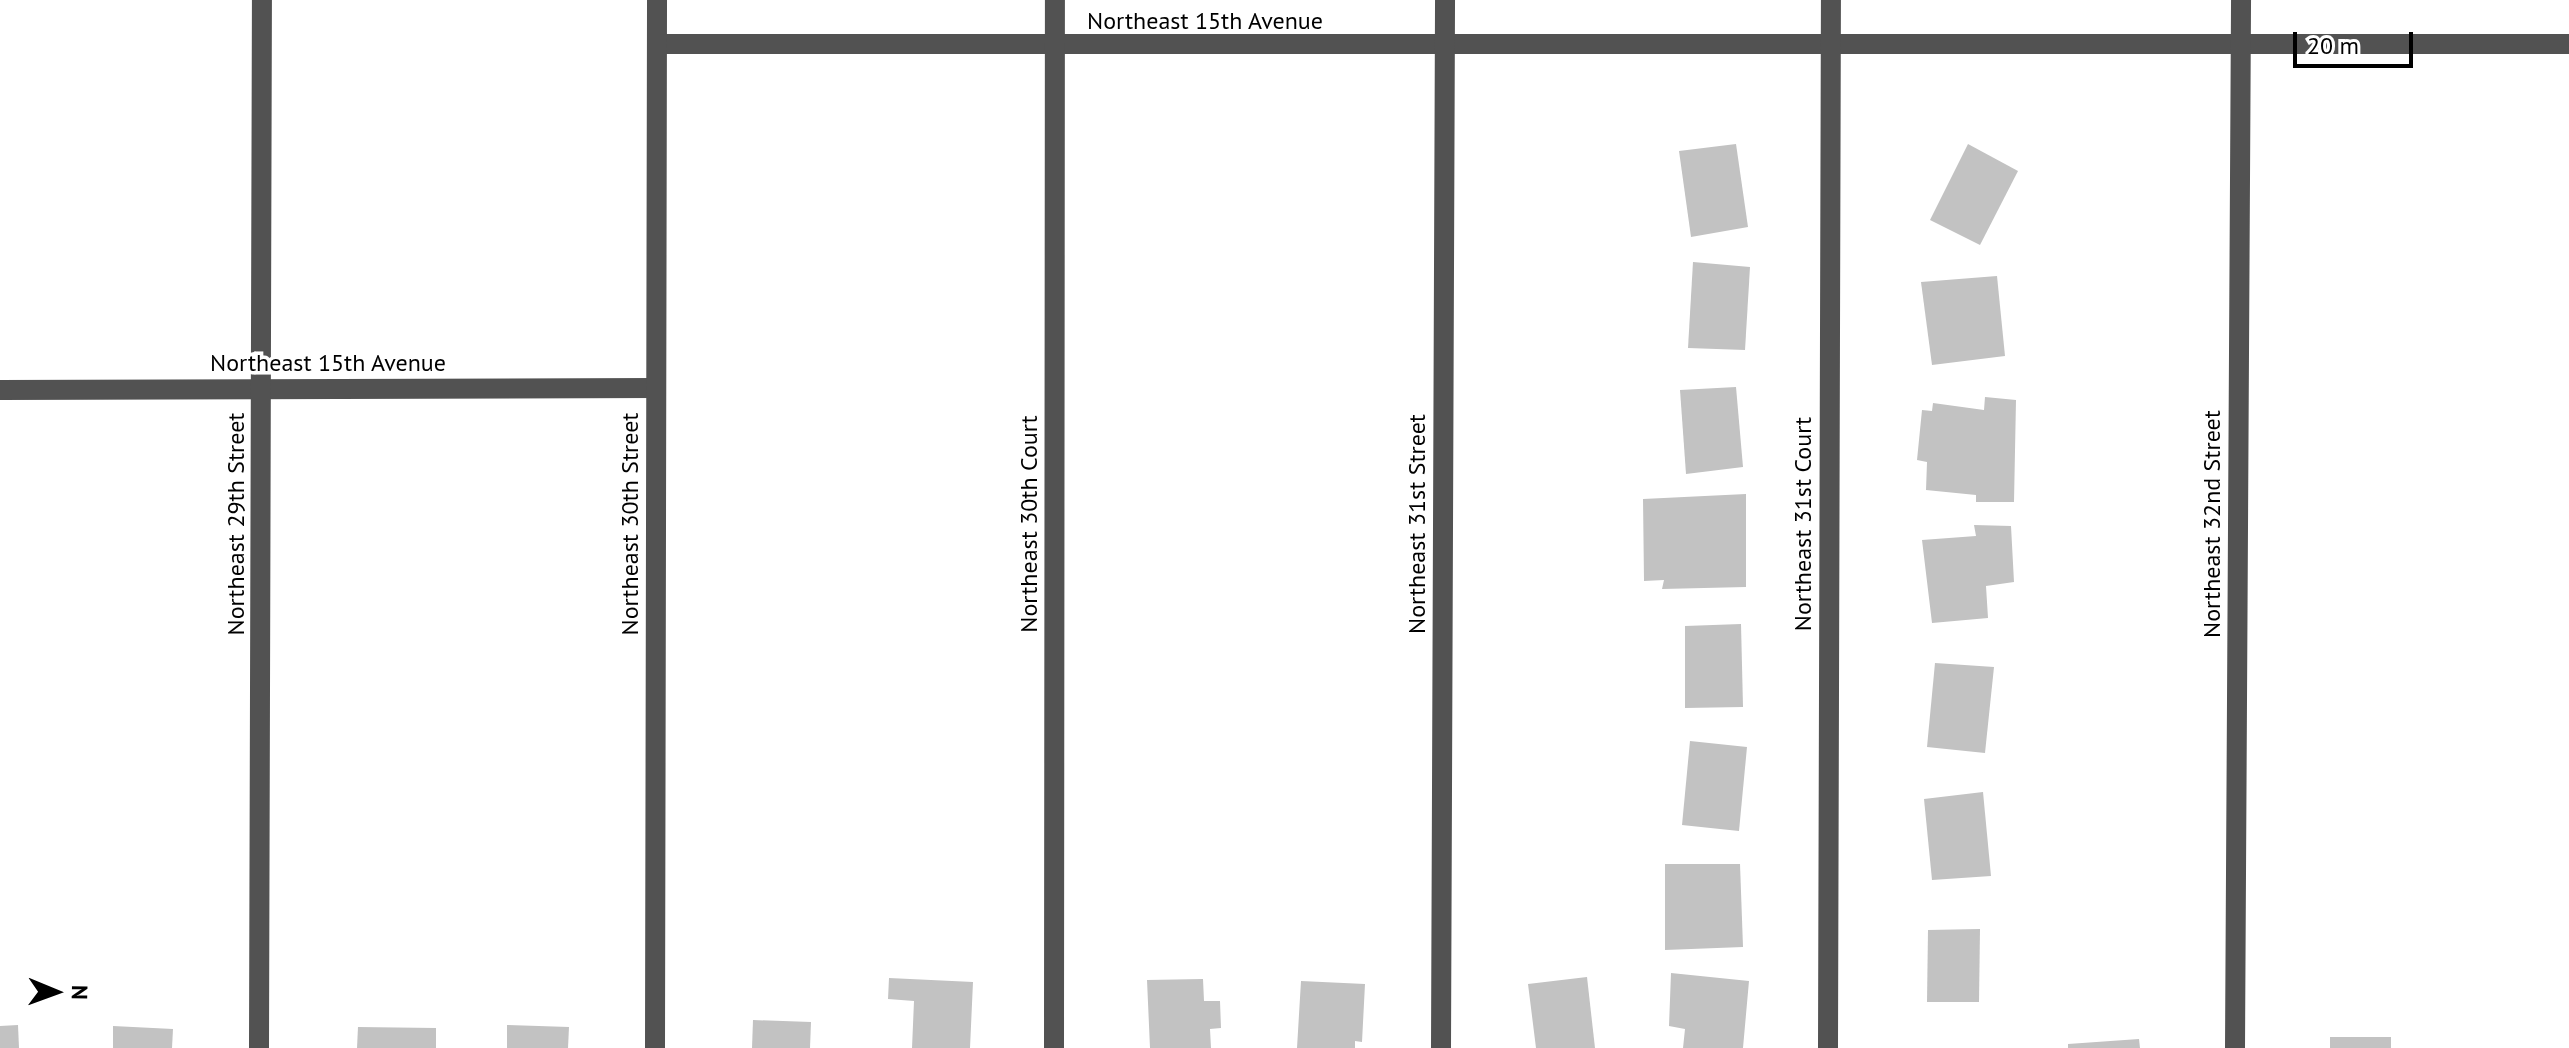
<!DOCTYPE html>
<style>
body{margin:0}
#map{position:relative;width:2569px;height:1048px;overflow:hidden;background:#fff;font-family:"PT Sans",sans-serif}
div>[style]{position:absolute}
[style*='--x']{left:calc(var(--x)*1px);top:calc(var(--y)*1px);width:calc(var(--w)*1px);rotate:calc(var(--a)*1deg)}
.building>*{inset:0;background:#c2c2c2}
.minor>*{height:20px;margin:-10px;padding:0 10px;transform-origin:10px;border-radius:10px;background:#525252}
span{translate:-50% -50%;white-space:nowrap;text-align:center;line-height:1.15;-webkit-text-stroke:7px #fff;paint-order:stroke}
.street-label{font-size:24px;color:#000}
.north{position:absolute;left:16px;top:952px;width:80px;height:80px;-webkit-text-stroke:6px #fff;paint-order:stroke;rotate:91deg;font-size:22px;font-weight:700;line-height:32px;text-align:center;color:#000}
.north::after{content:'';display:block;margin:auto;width:28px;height:36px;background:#000;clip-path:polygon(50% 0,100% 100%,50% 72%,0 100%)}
.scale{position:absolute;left:2293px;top:32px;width:120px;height:36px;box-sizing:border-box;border:4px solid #000;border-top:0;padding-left:10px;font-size:24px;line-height:28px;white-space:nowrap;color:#000;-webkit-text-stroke:6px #fff;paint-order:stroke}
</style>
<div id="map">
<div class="building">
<i style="clip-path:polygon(1736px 144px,1748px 227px,1691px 237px,1679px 151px)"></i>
<i style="clip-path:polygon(1968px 144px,2018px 171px,1980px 245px,1930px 220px)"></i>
<i style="clip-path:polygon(1693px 262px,1750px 267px,1745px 350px,1688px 348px)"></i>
<i style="clip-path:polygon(1997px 276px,2005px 356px,1932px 365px,1921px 282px)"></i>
<i style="clip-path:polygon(1736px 387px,1743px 467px,1686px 474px,1680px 390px)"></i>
<i style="clip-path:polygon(1985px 397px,2016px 400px,2014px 502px,1976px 502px,1976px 495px,1926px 490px,1927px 462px,1917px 460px,1922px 410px,1932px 411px,1933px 403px,1984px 410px)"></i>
<i style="clip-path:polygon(1746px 494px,1746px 587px,1662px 589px,1664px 580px,1644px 581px,1643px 499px)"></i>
<i style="clip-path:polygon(1974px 525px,2011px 526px,2014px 582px,1986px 586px,1988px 618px,1932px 623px,1922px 540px,1976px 536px)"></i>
<i style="clip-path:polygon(1741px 624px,1743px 707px,1685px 708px,1685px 626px)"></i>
<i style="clip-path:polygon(1935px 663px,1994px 667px,1985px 753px,1927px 747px)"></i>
<i style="clip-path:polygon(1690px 741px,1747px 747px,1739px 831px,1682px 825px)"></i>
<i style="clip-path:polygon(1983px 792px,1991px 876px,1932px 880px,1924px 799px)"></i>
<i style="clip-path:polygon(1665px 864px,1740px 864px,1743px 947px,1665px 950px)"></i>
<i style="clip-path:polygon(1980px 929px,1979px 1002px,1927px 1002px,1928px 930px)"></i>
<i style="clip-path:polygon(1671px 973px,1749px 981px,1743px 1048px,1683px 1048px,1685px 1029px,1669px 1026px)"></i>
<i style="clip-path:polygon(1587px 977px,1595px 1048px,1536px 1048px,1528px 984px)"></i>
<i style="clip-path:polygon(889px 978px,973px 982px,970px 1048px,912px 1048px,914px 1001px,888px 999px)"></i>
<i style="clip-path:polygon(1203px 979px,1204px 1001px,1220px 1001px,1221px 1028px,1210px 1029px,1211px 1048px,1150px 1048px,1147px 980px)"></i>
<i style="clip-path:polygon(1301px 981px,1365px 984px,1362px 1042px,1355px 1041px,1355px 1048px,1297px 1048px)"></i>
<i style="clip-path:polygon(753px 1020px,811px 1022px,810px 1048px,752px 1048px)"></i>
<i style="clip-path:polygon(18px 1025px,19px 1048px,0 1048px,0 1026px)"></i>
<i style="clip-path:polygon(507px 1025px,569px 1027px,568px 1048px,507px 1048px)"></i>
<i style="clip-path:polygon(113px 1026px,173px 1029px,172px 1048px,113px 1048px)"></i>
<i style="clip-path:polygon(358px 1027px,436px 1028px,436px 1048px,357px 1048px)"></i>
<i style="clip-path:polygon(2330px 1037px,2391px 1037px,2391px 1048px,2330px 1048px)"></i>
<i style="clip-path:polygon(2139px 1039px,2140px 1048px,2068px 1048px,2068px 1044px)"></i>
</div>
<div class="minor">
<i style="--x:657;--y:44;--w:1912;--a:0"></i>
<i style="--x:0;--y:390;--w:656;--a:-0.17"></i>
<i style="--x:259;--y:1048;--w:1048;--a:-89.84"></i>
<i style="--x:655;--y:1048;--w:1048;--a:-89.89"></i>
<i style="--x:1054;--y:1048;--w:1048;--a:-89.95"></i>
<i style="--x:1441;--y:1048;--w:1048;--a:-89.78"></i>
<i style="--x:1828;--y:1048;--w:1048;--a:-89.84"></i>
<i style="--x:2235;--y:1048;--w:1048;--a:-89.67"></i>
</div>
<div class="street-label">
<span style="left:1205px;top:21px">Northeast 15th Avenue</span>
<span style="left:328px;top:363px">Northeast 15th Avenue</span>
<span style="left:236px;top:524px;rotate:-90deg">Northeast 29th Street</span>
<span style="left:630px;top:524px;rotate:-90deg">Northeast 30th Street</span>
<span style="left:1029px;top:524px;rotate:-90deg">Northeast 30th Court</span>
<span style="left:1417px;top:524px;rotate:-90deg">Northeast 31st Street</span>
<span style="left:1803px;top:524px;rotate:-90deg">Northeast 31st Court</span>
<span style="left:2212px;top:524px;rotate:-90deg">Northeast 32nd Street</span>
</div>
<div class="north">N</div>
<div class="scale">20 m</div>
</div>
